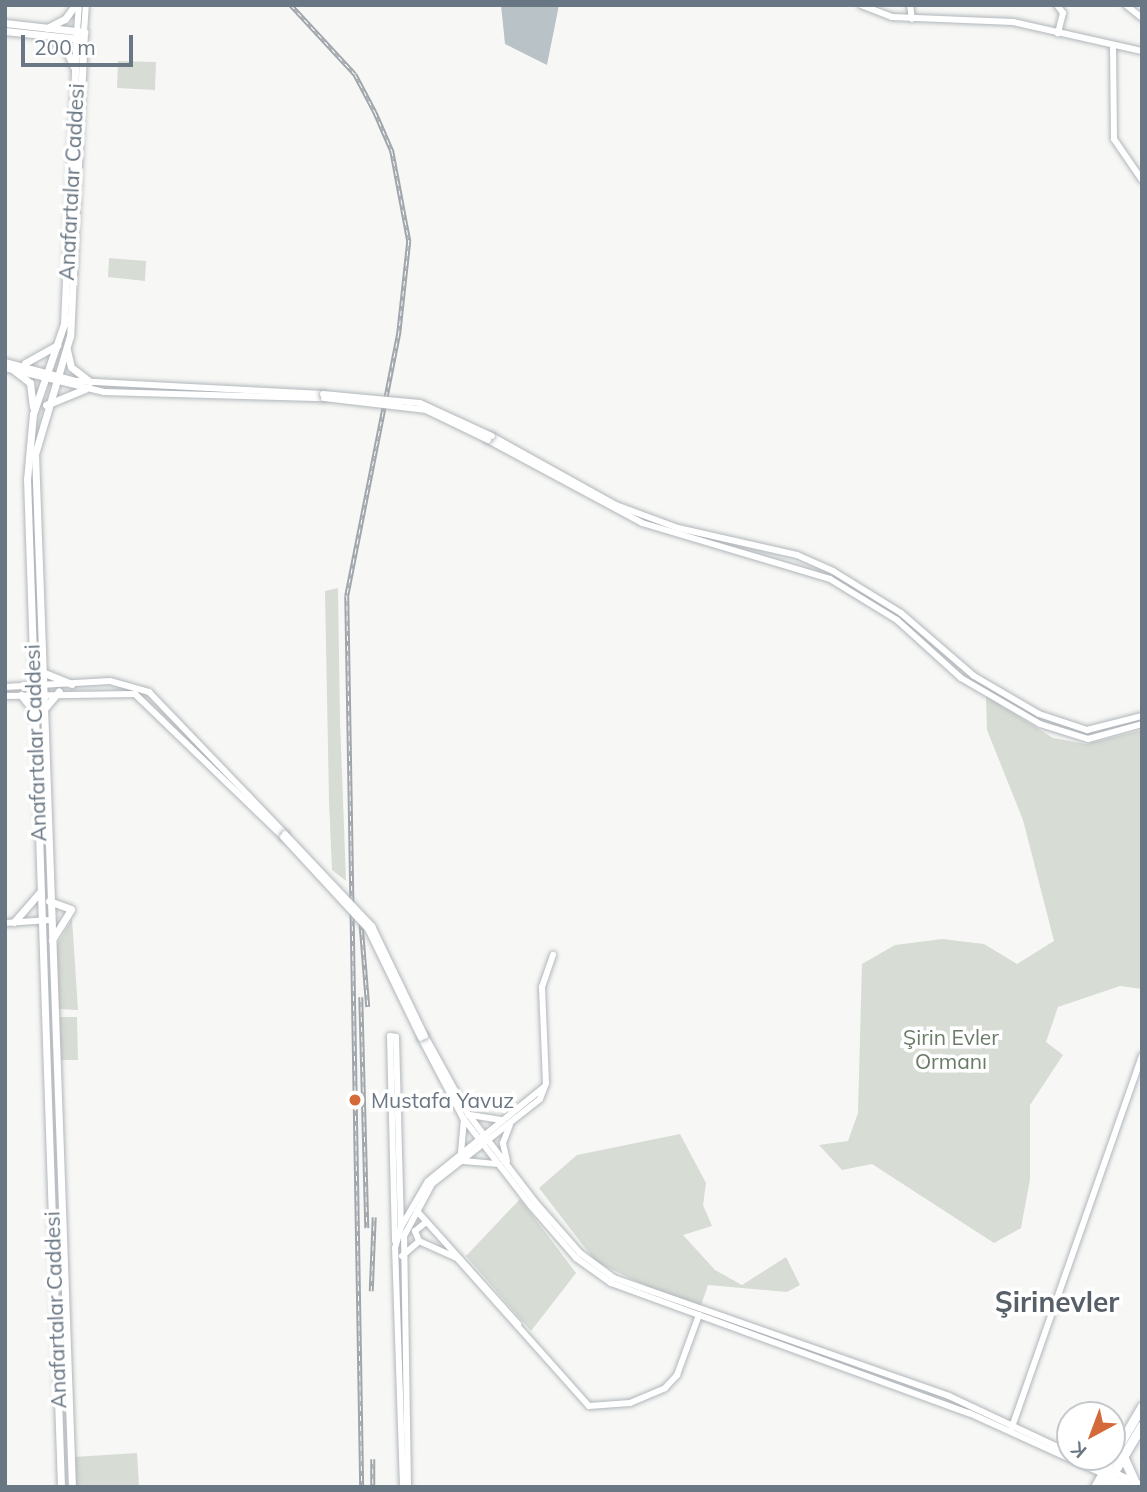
<!DOCTYPE html>
<meta charset="utf-8">
<style>
body{margin:0}
#map{position:relative;width:1147px;height:1492px;overflow:hidden;background:#f7f8f5;font-family:Mulish,sans-serif}
div>[style]{position:absolute}
[style*='--x']{left:calc(var(--x)*1px);top:calc(var(--y)*1px);width:calc(var(--w)*1px);rotate:calc(var(--a)*1deg)}
.green>*{inset:0;background:#d7dcd5}
.water>*{inset:0;background:#b9c2c7}
.roads{filter:drop-shadow(0 0 2px #b1b6bb) drop-shadow(0 0 2px #b1b6bb)}
.secondary>*{height:6px;margin:-3px;padding:0 3px;transform-origin:3px;border-radius:3px;background:#fff}
.primary>*{height:7px;margin:-3.5px;padding:0 3.5px;transform-origin:3.5px;border-radius:3.5px;background:#fff}
.highway>*{height:9px;margin:-4.5px;padding:0 4.5px;transform-origin:4.5px;border-radius:4.5px;background:#fff}
.rail>*{height:4.5px;margin-top:-2.25px;transform-origin:0;background:repeating-linear-gradient(90deg,#fff 0 5px,#a1a6ac 0 10px);box-sizing:border-box;border-block:2px solid #a1a6ac}
.bridges{filter:drop-shadow(0 0 2px #b1b6bb) drop-shadow(0 0 2px #b1b6bb)}
.secondary-bridge>*{height:6px;margin:-3px;padding:0 3px;transform-origin:3px;border-radius:3px;background:#fff}
.dots>*{width:19px;height:19px;translate:-50% -50%;box-sizing:border-box;border:4px solid #fff;border-radius:50%}
span{translate:-50% -50%;white-space:nowrap;text-align:center;line-height:1.15;-webkit-text-stroke:7px #fff;paint-order:stroke}
.street-label{font-size:21px;color:#697683}
.park-label{font-size:21px;color:#6a7b68}
.poi-label{font-size:21px;color:#697683}
.left{translate:0 -50%;text-align:left}
.district-label{font-size:28px;color:#575f69;font-weight:700}
.frame{position:absolute;inset:0;border:7px solid #697683;pointer-events:none}
.north{position:absolute;left:1056px;top:1401px;width:70px;height:70px;box-sizing:border-box;background:#fff;border:2px solid #c3c8cd;border-radius:50%;rotate:221deg;font-size:19px;font-weight:700;line-height:28px;text-align:center;color:#697683}
.north::after{content:'';display:block;margin:auto;width:24px;height:32px;background:#d46939;clip-path:polygon(50% 0,100% 100%,50% 72%,0 100%)}
.scale{position:absolute;left:21px;top:35px;width:112px;height:32px;box-sizing:border-box;border:4px solid #697683;border-top:0;padding-left:9px;font-size:21px;line-height:24px;white-space:nowrap;color:#697683;-webkit-text-stroke:5px #fff;paint-order:stroke}
</style>
<div id="map">
<div class="green">
<i style="clip-path:polygon(118px 61px,156px 62px,155px 90px,117px 88px)"></i>
<i style="clip-path:polygon(109px 258px,146px 261px,145px 281px,108px 277px)"></i>
<i style="clip-path:polygon(338px 588px,340px 720px,346px 881px,332px 870px,329px 802px,325px 591px)"></i>
<i style="clip-path:polygon(986px 696px,1053px 738px,1086px 744px,1142px 730px,1142px 989px,1120px 986px,1058px 1007px,1046px 1042px,1063px 1055px,1030px 1105px,1030px 1179px,1021px 1228px,994px 1243px,872px 1164px,842px 1170px,819px 1145px,848px 1141px,858px 1113px,862px 964px,895px 945px,942px 939px,984px 944px,1017px 964px,1054px 941px,1023px 820px,987px 730px)"></i>
<i style="clip-path:polygon(72px 919px,78px 1010px,58px 1009px,54px 951px)"></i>
<i style="clip-path:polygon(60px 1017px,77px 1017px,78px 1060px,60px 1060px)"></i>
<i style="clip-path:polygon(680px 1134px,706px 1183px,703px 1205px,712px 1226px,683px 1235px,715px 1270px,742px 1285px,786px 1257px,800px 1285px,787px 1292px,708px 1285px,699px 1311px,596px 1262px,539px 1188px,577px 1155px)"></i>
<i style="clip-path:polygon(520px 1199px,576px 1273px,531px 1331px,466px 1256px)"></i>
<i style="clip-path:polygon(137px 1453px,139px 1487px,75px 1487px,74px 1457px)"></i>
</div>
<div class="water">
<i style="clip-path:polygon(501px 5px,559px 5px,547px 65px,505px 44px)"></i>
</div>
<div class="roads">
<div class="secondary">
<i style="--x:861;--y:5;--w:33;--a:21"></i>
<i style="--x:892;--y:17;--w:121;--a:2.4"></i>
<i style="--x:1013;--y:22;--w:132;--a:12.7"></i>
<i style="--x:910;--y:5;--w:14;--a:82"></i>
<i style="--x:1057;--y:5;--w:10;--a:53"></i>
<i style="--x:1063;--y:13;--w:21;--a:104"></i>
<i style="--x:1126;--y:5;--w:21;--a:39"></i>
<i style="--x:77;--y:32;--w:27;--a:-86"></i>
<i style="--x:84;--y:32;--w:27;--a:-86"></i>
<i style="--x:1113;--y:45;--w:94;--a:89.4"></i>
<i style="--x:1114;--y:139;--w:50;--a:55.7"></i>
<i style="--x:5;--y:362;--w:73;--a:15"></i>
<i style="--x:76;--y:381;--w:247;--a:3"></i>
<i style="--x:5;--y:368;--w:102;--a:13.6"></i>
<i style="--x:104;--y:392;--w:220;--a:1.6"></i>
<i style="--x:492;--y:436;--w:142;--a:29.1"></i>
<i style="--x:616;--y:505;--w:66;--a:20.4"></i>
<i style="--x:678;--y:528;--w:122;--a:12.8"></i>
<i style="--x:797;--y:555;--w:39;--a:24"></i>
<i style="--x:833;--y:571;--w:80;--a:31.7"></i>
<i style="--x:901;--y:613;--w:96;--a:40.8"></i>
<i style="--x:974;--y:676;--w:75;--a:30.3"></i>
<i style="--x:1039;--y:714;--w:51;--a:18.4"></i>
<i style="--x:1087;--y:730;--w:57;--a:-14.3"></i>
<i style="--x:488;--y:440;--w:175;--a:28.3"></i>
<i style="--x:642;--y:523;--w:196;--a:16.6"></i>
<i style="--x:830;--y:579;--w:79;--a:31.5"></i>
<i style="--x:897;--y:620;--w:86;--a:42.2"></i>
<i style="--x:961;--y:678;--w:91;--a:30.2"></i>
<i style="--x:1040;--y:724;--w:50;--a:17.4"></i>
<i style="--x:1088;--y:739;--w:56;--a:-15.5"></i>
<i style="--x:5;--y:687;--w:105;--a:-3.3"></i>
<i style="--x:110;--y:681;--w:41;--a:15.8"></i>
<i style="--x:149;--y:692;--w:197;--a:46.2"></i>
<i style="--x:5;--y:696;--w:130;--a:-0.9"></i>
<i style="--x:135;--y:694;--w:206;--a:44"></i>
<i style="--x:5;--y:923;--w:45;--a:-3.8"></i>
<i style="--x:390;--y:1036;--w:6;--a:9"></i>
<i style="--x:396;--y:1037;--w:187;--a:88.5"></i>
<i style="--x:390;--y:1036;--w:205;--a:88.6"></i>
<i style="--x:425;--y:1036;--w:89;--a:61.1"></i>
<i style="--x:468;--y:1114;--w:112;--a:52.6"></i>
<i style="--x:536;--y:1203;--w:67;--a:48.7"></i>
<i style="--x:580;--y:1253;--w:42;--a:36.3"></i>
<i style="--x:614;--y:1278;--w:355;--a:19.4"></i>
<i style="--x:949;--y:1396;--w:134;--a:25.2"></i>
<i style="--x:421;--y:1038;--w:90;--a:62.3"></i>
<i style="--x:463;--y:1118;--w:111;--a:52.3"></i>
<i style="--x:531;--y:1206;--w:69;--a:49.1"></i>
<i style="--x:576;--y:1258;--w:43;--a:35.5"></i>
<i style="--x:611;--y:1283;--w:381;--a:20"></i>
<i style="--x:969;--y:1413;--w:179;--a:24.4"></i>
<i style="--x:470;--y:1115;--w:33;--a:9"></i>
<i style="--x:461;--y:1153;--w:34;--a:-85"></i>
<i style="--x:463;--y:1161;--w:33;--a:5"></i>
<i style="--x:507;--y:1161;--w:18;--a:-103"></i>
<i style="--x:503;--y:1143;--w:19;--a:-69"></i>
<i style="--x:417;--y:1211;--w:152;--a:48.2"></i>
<i style="--x:419;--y:1241;--w:11;--a:-112"></i>
<i style="--x:415;--y:1231;--w:13;--a:-39"></i>
<i style="--x:402;--y:1256;--w:23;--a:-41"></i>
<i style="--x:419;--y:1241;--w:42;--a:24.1"></i>
<i style="--x:457;--y:1258;--w:198;--a:48.3"></i>
<i style="--x:589;--y:1406;--w:41;--a:-4.2"></i>
<i style="--x:630;--y:1403;--w:38;--a:-23"></i>
<i style="--x:665;--y:1388;--w:18;--a:-47"></i>
<i style="--x:677;--y:1375;--w:64;--a:-69.9"></i>
<i style="--x:1012;--y:1427;--w:394;--a:-70.7"></i>
<i style="--x:1080;--y:1457;--w:68;--a:24.3"></i>
<i style="--x:403;--y:1487;--w:239;--a:-91.9"></i>
<i style="--x:395;--y:1248;--w:22;--a:-74"></i>
<i style="--x:401;--y:1227;--w:53;--a:-59.6"></i>
<i style="--x:428;--y:1181;--w:148;--a:-39"></i>
<i style="--x:408;--y:1487;--w:251;--a:-90.9"></i>
<i style="--x:404;--y:1236;--w:59;--a:-61.7"></i>
<i style="--x:432;--y:1184;--w:137;--a:-38.2"></i>
<i style="--x:540;--y:1099;--w:17;--a:-69"></i>
<i style="--x:546;--y:1083;--w:96;--a:-92.4"></i>
<i style="--x:542;--y:987;--w:34;--a:-71"></i>
</div>
<div class="primary">
<i style="--x:5;--y:23;--w:80;--a:6.5"></i>
<i style="--x:84;--y:32;--w:304;--a:92.6"></i>
<i style="--x:70;--y:336;--w:123;--a:106.5"></i>
<i style="--x:35;--y:454;--w:1034;--a:87.95"></i>
<i style="--x:47;--y:28;--w:20;--a:-27"></i>
<i style="--x:65;--y:19;--w:17;--a:-54"></i>
<i style="--x:5;--y:31;--w:76;--a:6"></i>
<i style="--x:52;--y:40;--w:15;--a:28"></i>
<i style="--x:65;--y:47;--w:22;--a:66"></i>
<i style="--x:67;--y:350;--w:17;--a:77"></i>
<i style="--x:71;--y:367;--w:24;--a:38"></i>
<i style="--x:25;--y:363;--w:37;--a:-29"></i>
<i style="--x:11;--y:368;--w:24;--a:38"></i>
<i style="--x:30;--y:383;--w:24;--a:83"></i>
<i style="--x:46;--y:405;--w:42;--a:-22.3"></i>
<i style="--x:42;--y:672;--w:32;--a:22"></i>
<i style="--x:21;--y:695;--w:19;--a:51"></i>
<i style="--x:44;--y:709;--w:23;--a:-50"></i>
<i style="--x:49;--y:901;--w:23;--a:20"></i>
<i style="--x:14;--y:922;--w:38;--a:-49"></i>
<i style="--x:52;--y:940;--w:36;--a:-58"></i>
<i style="--x:61;--y:1487;--w:1008;--a:-91.93"></i>
<i style="--x:27;--y:480;--w:66;--a:-84.8"></i>
<i style="--x:33;--y:414;--w:95;--a:-71"></i>
<i style="--x:64;--y:324;--w:292;--a:-87.5"></i>
</div>
<div class="highway">
<i style="--x:1123;--y:1456;--w:27;--a:66"></i>
<i style="--x:1112;--y:1457;--w:59;--a:-59.5"></i>
<i style="--x:1095;--y:1487;--w:34;--a:-60"></i>
<i style="--x:1105;--y:1487;--w:72;--a:-59.2"></i>
<i style="--x:1109;--y:1487;--w:15;--a:-16"></i>
</div>
</div>
<div class="rail">
<i style="--x:291;--y:5;--w:94;--a:47.2"></i>
<i style="--x:355;--y:74;--w:43;--a:62.2"></i>
<i style="--x:375;--y:112;--w:43;--a:66.4"></i>
<i style="--x:392;--y:151;--w:92;--a:79.3"></i>
<i style="--x:409;--y:241;--w:93;--a:96.2"></i>
<i style="--x:399;--y:333;--w:268;--a:101.2"></i>
<i style="--x:347;--y:596;--w:891;--a:89.04"></i>
<i style="--x:361;--y:920;--w:87;--a:85.4"></i>
<i style="--x:361;--y:997;--w:231;--a:88.5"></i>
<i style="--x:371;--y:1291;--w:74;--a:-87.7"></i>
<i style="--x:373;--y:1459;--w:28;--a:90"></i>
</div>
<div class="bridges">
<div class="secondary-bridge">
<i style="--x:323;--y:394;--w:97;--a:5.3"></i>
<i style="--x:420;--y:403;--w:79;--a:24.6"></i>
<i style="--x:324;--y:398;--w:103;--a:6.7"></i>
<i style="--x:426;--y:410;--w:69;--a:25.8"></i>
<i style="--x:285;--y:834;--w:127;--a:46.6"></i>
<i style="--x:372;--y:926;--w:122;--a:64.3"></i>
<i style="--x:283;--y:837;--w:125;--a:47.3"></i>
<i style="--x:368;--y:929;--w:121;--a:64.1"></i>
</div>
</div>
<div class="dots">
<i style="left:355px;top:1100px;background:#d46939"></i>
</div>
<div class="street-label">
<span style="left:71px;top:182px;rotate:-87deg">Anafartalar Caddesi</span>
<span style="left:35px;top:743px;rotate:-92deg">Anafartalar Caddesi</span>
<span style="left:55px;top:1310px;rotate:-92deg">Anafartalar Caddesi</span>
</div>
<div class="park-label">
<span style="left:951px;top:1049px">Şirin Evler<br>Ormanı</span>
</div>
<div class="poi-label">
<span class="left" style="left:371px;top:1100px">Mustafa Yavuz</span>
</div>
<div class="district-label">
<span style="left:1057px;top:1302px">Şirinevler</span>
</div>
<div class="frame"></div>
<div class="north">K</div>
<div class="scale">200 m</div>
</div>
